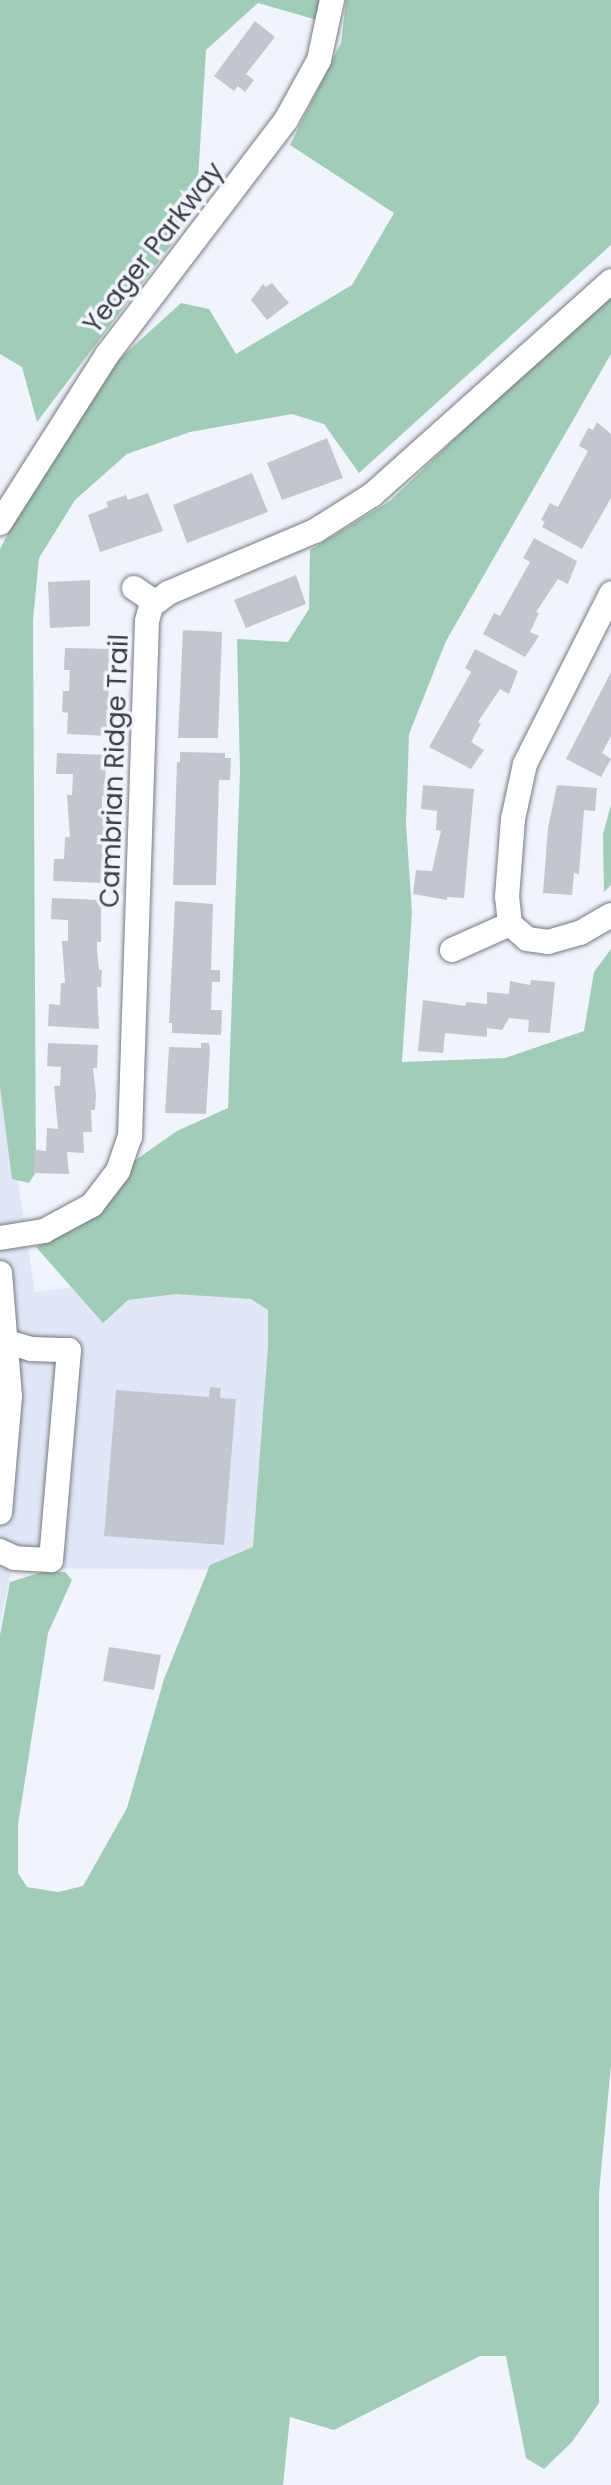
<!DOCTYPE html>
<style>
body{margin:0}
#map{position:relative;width:611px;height:2485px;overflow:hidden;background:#f0f4fc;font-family:Poppins,sans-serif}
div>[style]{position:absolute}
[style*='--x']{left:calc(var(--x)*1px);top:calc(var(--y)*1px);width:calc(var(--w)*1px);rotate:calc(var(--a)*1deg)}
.built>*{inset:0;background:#e1e7f6}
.green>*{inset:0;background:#a1ccb7}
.building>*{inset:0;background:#c3c6cf}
.roads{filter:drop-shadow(0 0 2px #777a81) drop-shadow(0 0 2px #777a81)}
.minor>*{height:24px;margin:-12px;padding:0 12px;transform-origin:12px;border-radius:12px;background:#fff}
span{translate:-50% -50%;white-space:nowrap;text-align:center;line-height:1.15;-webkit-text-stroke:7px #f0f4fc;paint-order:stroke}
.street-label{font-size:26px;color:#3b3d40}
</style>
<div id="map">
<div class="built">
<i style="clip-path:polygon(0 1064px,35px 1292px,276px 1261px,270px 1570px,12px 1568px,0 1625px)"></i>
</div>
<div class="green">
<i style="clip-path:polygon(0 0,319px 0,317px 20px,258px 3px,206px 50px,196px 212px,37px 422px,22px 367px,0 354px)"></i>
<i style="clip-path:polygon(346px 0,611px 0,611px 245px,359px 473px,324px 424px,292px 414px,190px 432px,127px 454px,75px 500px,39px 558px,33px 620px,36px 1172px,29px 1183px,12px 1179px,0 1087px,0 549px,30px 490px,115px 363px,181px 303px,209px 309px,236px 354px,352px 285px,394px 213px,290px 145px,341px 43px)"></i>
<i style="clip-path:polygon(611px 296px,611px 354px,446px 641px,409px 734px,406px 824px,412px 912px,402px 1062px,505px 1058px,584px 1031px,594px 972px,611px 949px,611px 2065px,599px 2193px,599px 2403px,572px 2442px,544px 2469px,526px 2458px,506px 2356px,480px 2356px,334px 2430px,290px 2417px,283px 2485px,0 2485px,0 1635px,10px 1582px,42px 1572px,65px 1572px,72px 1580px,48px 1633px,18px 1825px,18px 1873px,27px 1887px,58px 1892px,83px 1886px,127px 1808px,164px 1679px,210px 1565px,253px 1547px,268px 1346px,268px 1310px,251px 1299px,176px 1294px,128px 1300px,103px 1323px,36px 1247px,86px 1220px,118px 1192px,134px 1161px,177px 1131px,228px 1108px,240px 772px,237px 639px,288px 642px,309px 609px,310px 550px,390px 501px,571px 327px)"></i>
<i style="clip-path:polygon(611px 805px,611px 885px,604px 892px,603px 834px)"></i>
</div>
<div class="building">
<i style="clip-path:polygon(255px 21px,275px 37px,246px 74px,254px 80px,245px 92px,238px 86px,234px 91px,214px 76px)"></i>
<i style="clip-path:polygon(272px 283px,289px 303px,267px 320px,251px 300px,263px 284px,266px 287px)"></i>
<i style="clip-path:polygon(597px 422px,611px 434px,611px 498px,582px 549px,542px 527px,545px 522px,541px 520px,550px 503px,558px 507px,588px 451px,579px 446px,588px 428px,593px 430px)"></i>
<i style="clip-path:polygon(327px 438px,343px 478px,282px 500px,267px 463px)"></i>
<i style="clip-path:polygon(252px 473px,268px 512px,187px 543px,173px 505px)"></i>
<i style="clip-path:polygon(148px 493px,163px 531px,100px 552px,88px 515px,108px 507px,106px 502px,126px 495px,128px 500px)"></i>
<i style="clip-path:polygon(534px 538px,577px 561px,568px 584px,558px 579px,536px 612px,539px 613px,530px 632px,539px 636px,525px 657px,483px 634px,494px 613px,500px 616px,530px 562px,523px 558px)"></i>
<i style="clip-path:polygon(296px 575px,306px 604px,246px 628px,234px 600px)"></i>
<i style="clip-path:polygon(90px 580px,90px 626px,50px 628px,48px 582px)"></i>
<i style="clip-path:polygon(183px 630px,222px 632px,218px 738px,178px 738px)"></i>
<i style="clip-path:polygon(65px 648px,110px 649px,107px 736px,67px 734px,68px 713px,62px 712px,63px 691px,69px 691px,70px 670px,64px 670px)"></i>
<i style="clip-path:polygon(475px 649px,518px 671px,509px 694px,500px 689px,478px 722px,481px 724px,471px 742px,484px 750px,471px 769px,429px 747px,471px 672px,465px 668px)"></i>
<i style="clip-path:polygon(611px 672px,611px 736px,602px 753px,611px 759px,601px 777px,566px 759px)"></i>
<i style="clip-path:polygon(180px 752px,225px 753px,225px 758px,231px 758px,230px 780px,219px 780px,216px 885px,173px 885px,177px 762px,180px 762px)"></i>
<i style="clip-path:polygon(57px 753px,106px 755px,105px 797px,102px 796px,102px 803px,103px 824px,106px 824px,105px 841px,102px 841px,104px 883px,53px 881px,54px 859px,64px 859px,65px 837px,70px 837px,67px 795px,72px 795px,73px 774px,56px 774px)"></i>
<i style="clip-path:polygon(423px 785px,474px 789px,464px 898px,447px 897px,447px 900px,413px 894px,416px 870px,432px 871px,441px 831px,436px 830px,437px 811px,421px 809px)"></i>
<i style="clip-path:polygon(557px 785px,597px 788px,595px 811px,584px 810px,579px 874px,574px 873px,572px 895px,543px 893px,548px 828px)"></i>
<i style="clip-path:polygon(52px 898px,101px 900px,101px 942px,97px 942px,97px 949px,99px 970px,102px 970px,101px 987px,97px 987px,99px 1029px,48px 1026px,49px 1004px,60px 1005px,61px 983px,65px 983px,62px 941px,68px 941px,68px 920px,51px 919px)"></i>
<i style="clip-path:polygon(175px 901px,213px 904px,211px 970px,220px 970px,220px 982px,212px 982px,211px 1010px,222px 1010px,221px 1035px,172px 1033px,172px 1023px,169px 1023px)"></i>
<i style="clip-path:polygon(531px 980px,555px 982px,550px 1033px,528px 1032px,529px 1020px,509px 1018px,502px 1030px,487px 1028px,487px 1037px,445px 1033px,443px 1053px,418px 1051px,423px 1000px,465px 1006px,466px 1002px,487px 1004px,487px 992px,509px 994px,510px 981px,530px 985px)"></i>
<i style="clip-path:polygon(48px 1043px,98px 1045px,97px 1068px,93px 1068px,96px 1095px,95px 1110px,91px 1110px,92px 1132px,83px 1132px,84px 1153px,67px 1152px,69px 1174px,34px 1173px,34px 1150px,46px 1151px,47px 1128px,58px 1129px,54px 1086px,60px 1086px,61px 1067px,47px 1066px)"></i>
<i style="clip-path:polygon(201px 1043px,209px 1043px,210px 1050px,206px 1114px,165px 1113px,169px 1047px,201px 1048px)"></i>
<i style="clip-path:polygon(210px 1387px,221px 1388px,220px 1398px,236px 1399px,224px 1545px,104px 1536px,116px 1390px,209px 1397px)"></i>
<i style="clip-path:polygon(109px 1647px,161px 1655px,154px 1690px,103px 1681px)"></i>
</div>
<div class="roads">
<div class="minor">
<i style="--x:0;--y:523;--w:199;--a:-57.5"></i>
<i style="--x:107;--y:355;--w:295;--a:-52.7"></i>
<i style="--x:286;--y:120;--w:68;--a:-61.2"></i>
<i style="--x:319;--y:60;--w:61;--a:-77.8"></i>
<i style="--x:134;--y:588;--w:25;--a:34"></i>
<i style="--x:510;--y:924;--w:23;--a:41"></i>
<i style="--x:527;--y:939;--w:21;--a:8"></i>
<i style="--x:548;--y:942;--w:33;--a:-16"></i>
<i style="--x:580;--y:933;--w:36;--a:-30"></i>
<i style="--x:452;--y:950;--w:64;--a:-24.1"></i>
<i style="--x:510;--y:924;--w:27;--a:-96"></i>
<i style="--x:507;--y:897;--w:78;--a:-85.6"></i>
<i style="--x:513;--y:819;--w:56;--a:-77.7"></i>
<i style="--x:525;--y:764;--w:191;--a:-63.2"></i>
<i style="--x:0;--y:1238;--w:45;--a:-9"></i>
<i style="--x:44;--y:1231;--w:55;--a:-28.4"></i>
<i style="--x:92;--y:1205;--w:43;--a:-52.6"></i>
<i style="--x:118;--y:1171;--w:36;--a:-71"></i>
<i style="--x:130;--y:1137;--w:516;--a:-88.11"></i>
<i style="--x:147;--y:621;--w:16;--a:-75"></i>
<i style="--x:151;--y:606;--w:21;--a:-37"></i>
<i style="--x:168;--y:593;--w:160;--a:-22.9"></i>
<i style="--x:315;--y:531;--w:67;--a:-32.3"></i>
<i style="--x:372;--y:495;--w:321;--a:-41.8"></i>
<i style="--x:0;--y:1273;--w:123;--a:85.4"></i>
<i style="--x:10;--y:1396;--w:117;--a:94.9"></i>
<i style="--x:0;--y:1340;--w:32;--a:16"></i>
<i style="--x:31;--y:1349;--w:38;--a:2"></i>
<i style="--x:69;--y:1350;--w:211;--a:94.9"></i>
<i style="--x:51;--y:1560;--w:36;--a:-177"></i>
<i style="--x:15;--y:1558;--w:17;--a:-155"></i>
</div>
</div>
<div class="street-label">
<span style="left:154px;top:248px;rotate:-52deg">Yeager Parkway</span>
<span style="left:115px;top:771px;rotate:-88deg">Cambrian Ridge Trail</span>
</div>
</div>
